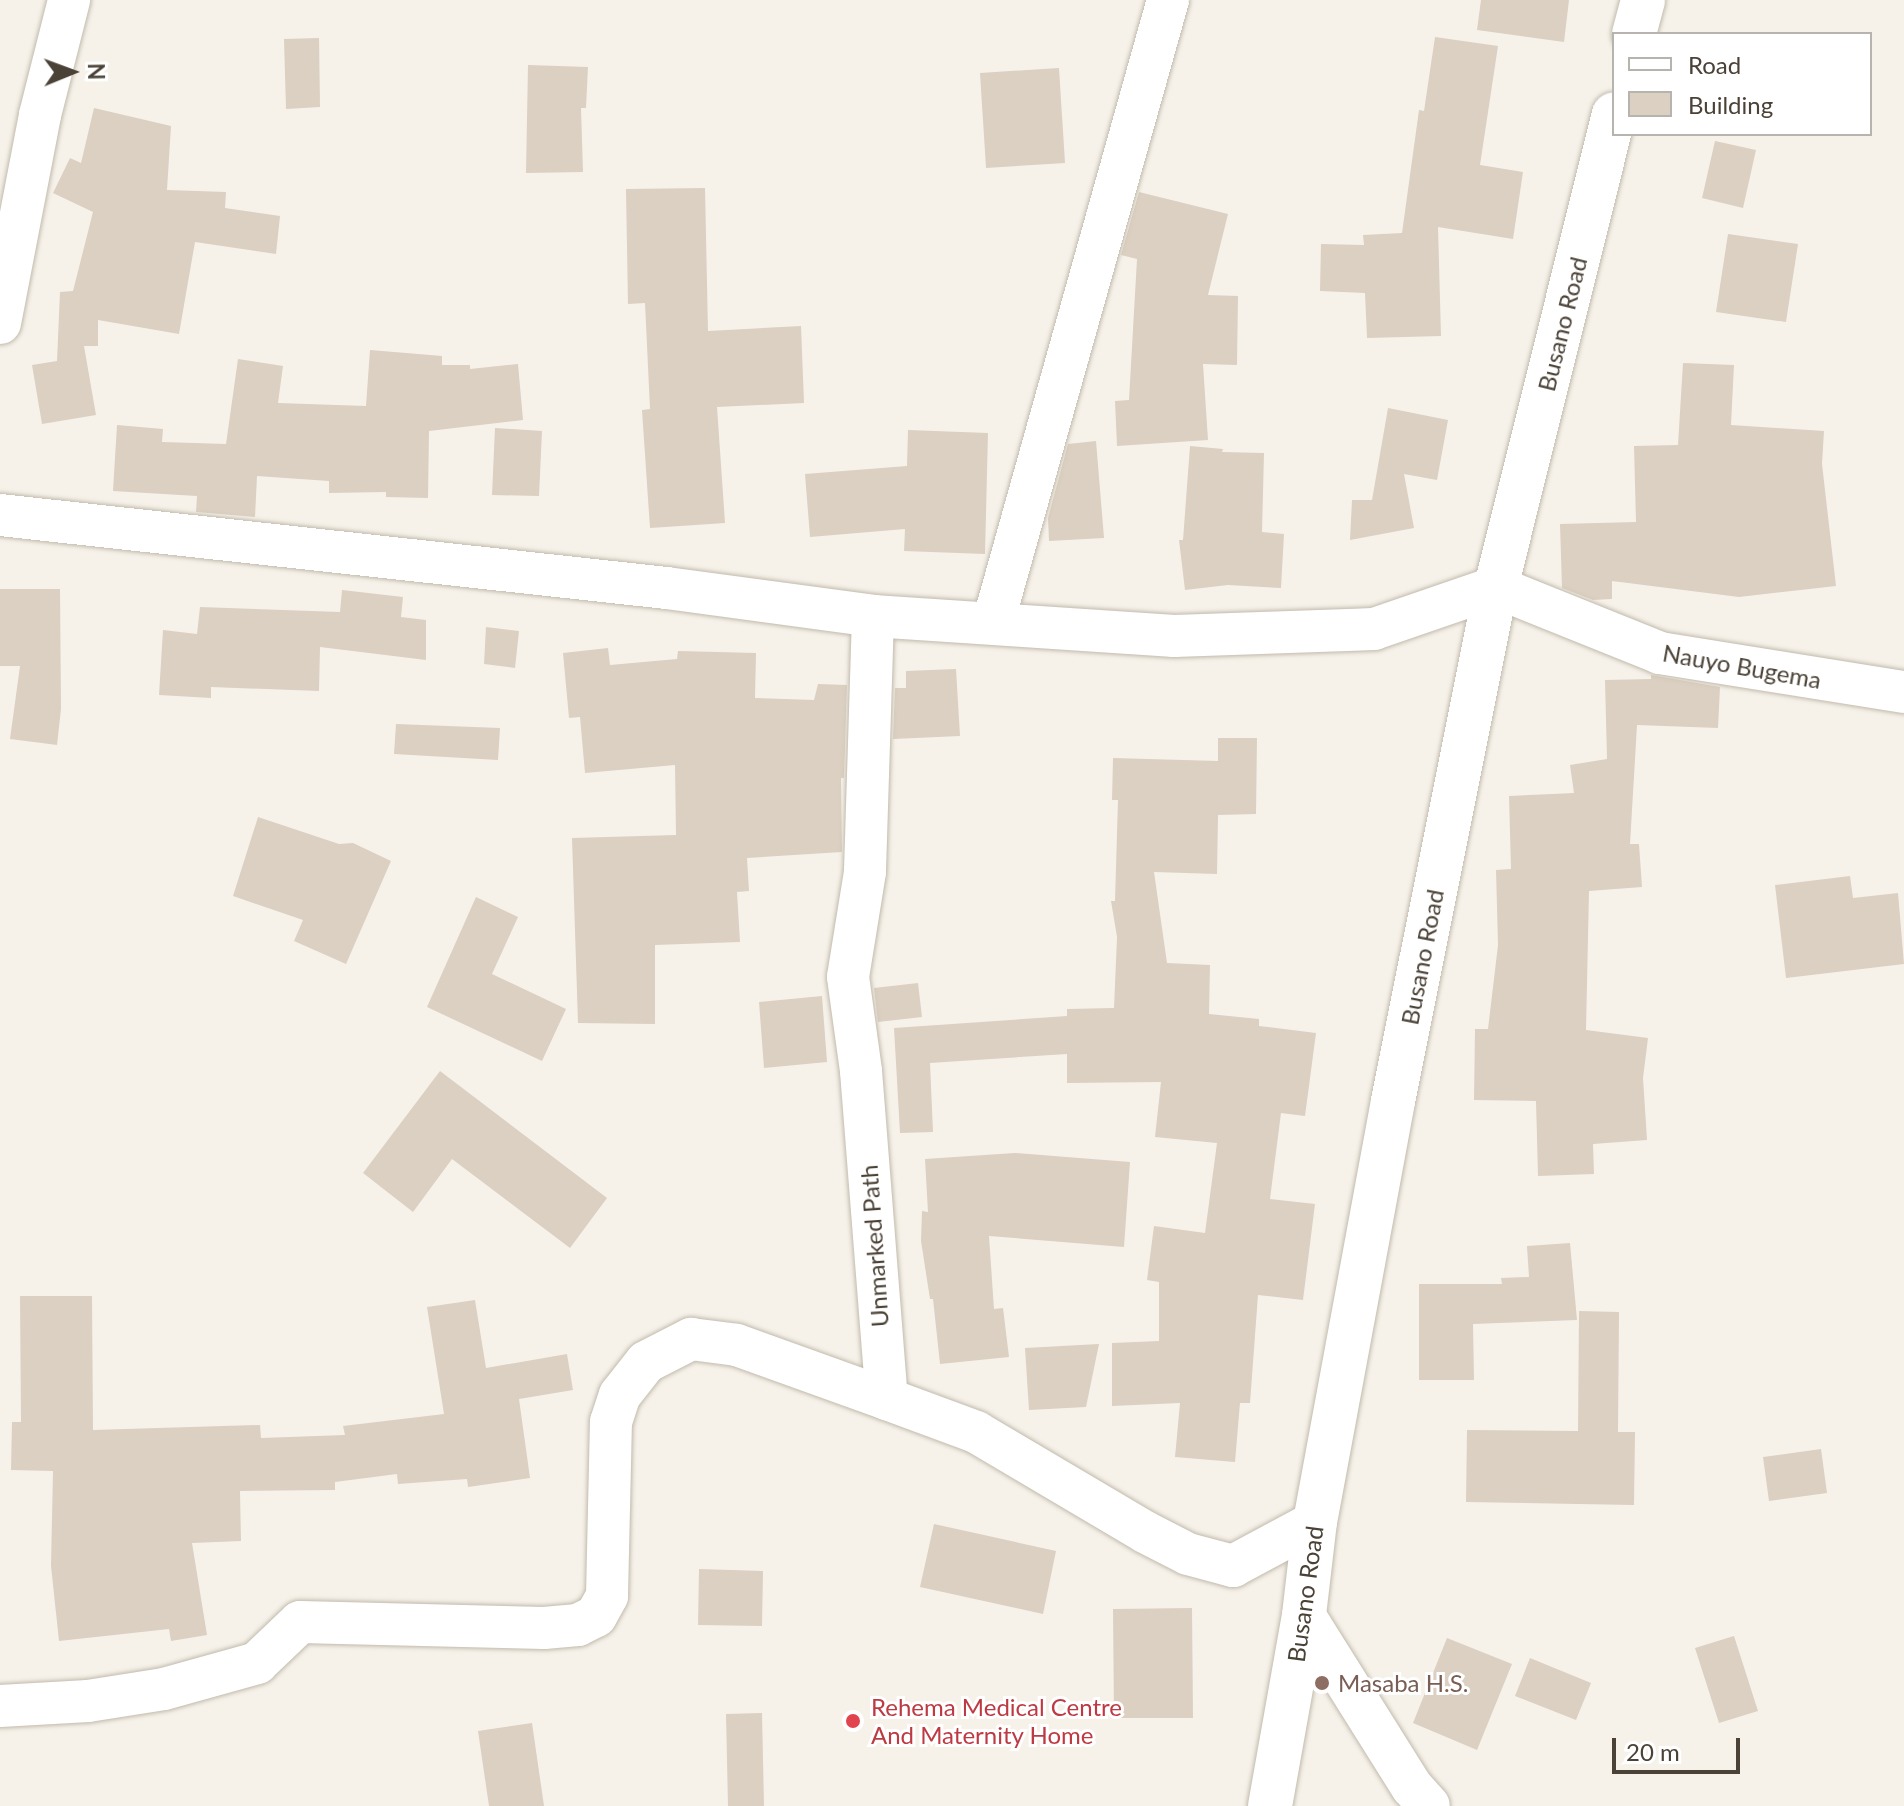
<!DOCTYPE html>
<style>
body{margin:0}
#map{position:relative;width:1904px;height:1806px;overflow:hidden;background:#f6f2ea;font-family:Lato,sans-serif}
div>[style]{position:absolute}
[style*='--x']{left:calc(var(--x)*1px);top:calc(var(--y)*1px);width:calc(var(--w)*1px);rotate:calc(var(--a)*1deg)}
.building>*{inset:0;background:#dbd0c1}
.roads{filter:drop-shadow(0 0 2px #c2baac) drop-shadow(0 0 2px #c2baac)}
.minor>*{height:42px;margin:-21px;padding:0 21px;transform-origin:21px;border-radius:21px;background:#fff}
.tertiary>*{height:44px;margin:-22px;padding:0 22px;transform-origin:22px;border-radius:22px;background:#fff}
.dots>*{width:22px;height:22px;translate:-50% -50%;box-sizing:border-box;border:4px solid #fff;border-radius:50%}
span{translate:-50% -50%;white-space:nowrap;text-align:center;line-height:1.15;-webkit-text-stroke:6px #fff;paint-order:stroke}
.street-label{font-size:24px;color:#4b4237}
.education-label{font-size:24px;color:#785e54}
.left{translate:0 -50%;text-align:left}
.health-label{font-size:24px;color:#be3a42}
.legend{position:absolute;left:1612px;top:32px;width:260px;height:104px;box-sizing:border-box;background:#fff;border:2px solid #b7b3af;margin:0;padding:10px 14px;list-style:none;font-size:24px;color:#4b4237}
.legend li{display:flex;align-items:center;gap:16px;height:40px}
.legend b{width:40px;border:2px solid #b7b3af}
.north{position:absolute;left:32px;top:32px;width:80px;height:80px;-webkit-text-stroke:6px #fff;paint-order:stroke;rotate:89deg;font-size:22px;font-weight:700;line-height:32px;text-align:center;color:#4b4237}
.north::after{content:'';display:block;margin:auto;width:28px;height:36px;background:#4b4237;clip-path:polygon(50% 0,100% 100%,50% 72%,0 100%)}
.scale{position:absolute;left:1612px;top:1738px;width:128px;height:36px;box-sizing:border-box;border:4px solid #4b4237;border-top:0;padding-left:10px;font-size:24px;line-height:28px;white-space:nowrap;color:#4b4237;-webkit-text-stroke:6px #fff;paint-order:stroke}
</style>
<div id="map">
<div class="building">
<i style="clip-path:polygon(1481px 0,1569px 0,1564px 42px,1477px 30px)"></i>
<i style="clip-path:polygon(1435px 37px,1498px 46px,1480px 165px,1523px 172px,1513px 239px,1438px 227px,1441px 336px,1367px 338px,1365px 293px,1320px 291px,1321px 244px,1364px 245px,1363px 235px,1402px 233px,1419px 110px,1424px 111px)"></i>
<i style="clip-path:polygon(319px 38px,320px 107px,286px 109px,284px 39px)"></i>
<i style="clip-path:polygon(528px 65px,588px 67px,586px 108px,581px 108px,583px 172px,526px 173px)"></i>
<i style="clip-path:polygon(1059px 68px,1065px 163px,986px 168px,980px 73px)"></i>
<i style="clip-path:polygon(94px 108px,171px 126px,167px 190px,226px 192px,225px 208px,280px 216px,276px 254px,195px 242px,179px 334px,98px 320px,98px 346px,84px 346px,96px 415px,42px 424px,32px 365px,57px 361px,60px 292px,73px 291px,93px 212px,53px 193px,70px 158px,81px 163px)"></i>
<i style="clip-path:polygon(1715px 141px,1756px 150px,1743px 208px,1702px 198px)"></i>
<i style="clip-path:polygon(705px 188px,708px 331px,801px 326px,804px 403px,717px 407px,725px 523px,650px 528px,642px 410px,650px 409px,645px 303px,628px 304px,626px 189px)"></i>
<i style="clip-path:polygon(1139px 192px,1228px 214px,1208px 295px,1238px 296px,1237px 365px,1203px 364px,1208px 440px,1117px 446px,1115px 401px,1129px 400px,1137px 259px,1121px 255px)"></i>
<i style="clip-path:polygon(1728px 234px,1798px 244px,1786px 322px,1716px 312px)"></i>
<i style="clip-path:polygon(370px 350px,442px 356px,442px 365px,470px 365px,470px 369px,518px 364px,523px 420px,429px 431px,428px 498px,386px 497px,386px 492px,329px 493px,329px 481px,257px 476px,255px 517px,196px 512px,197px 496px,113px 491px,117px 425px,163px 429px,162px 442px,226px 444px,238px 359px,283px 366px,278px 403px,366px 406px)"></i>
<i style="clip-path:polygon(1683px 363px,1734px 365px,1731px 425px,1824px 431px,1822px 464px,1836px 586px,1739px 597px,1612px 581px,1612px 599px,1593px 600px,1562px 588px,1560px 524px,1636px 522px,1634px 446px,1678px 445px)"></i>
<i style="clip-path:polygon(1388px 408px,1448px 420px,1437px 480px,1404px 474px,1414px 528px,1350px 540px,1352px 500px,1372px 500px)"></i>
<i style="clip-path:polygon(495px 428px,542px 431px,539px 496px,492px 495px)"></i>
<i style="clip-path:polygon(908px 430px,988px 433px,985px 554px,904px 551px,905px 529px,810px 537px,805px 474px,907px 466px)"></i>
<i style="clip-path:polygon(1096px 441px,1104px 538px,1049px 541px,1048px 518px,1068px 444px)"></i>
<i style="clip-path:polygon(1190px 446px,1223px 449px,1222px 452px,1264px 453px,1262px 532px,1284px 534px,1281px 588px,1228px 585px,1185px 590px,1179px 540px,1183px 540px)"></i>
<i style="clip-path:polygon(0 589px,60px 589px,61px 709px,57px 745px,10px 739px,20px 666px,0 666px)"></i>
<i style="clip-path:polygon(342px 590px,403px 597px,401px 617px,426px 620px,426px 660px,320px 647px,319px 691px,211px 687px,211px 698px,159px 695px,163px 630px,197px 634px,200px 607px,340px 612px)"></i>
<i style="clip-path:polygon(486px 627px,519px 631px,515px 668px,484px 664px)"></i>
<i style="clip-path:polygon(608px 648px,610px 665px,677px 659px,678px 651px,756px 653px,755px 698px,814px 700px,818px 684px,847px 685px,844px 778px,841px 778px,842px 852px,747px 858px,749px 891px,737px 892px,740px 942px,655px 945px,655px 1024px,578px 1023px,572px 838px,676px 835px,675px 765px,585px 773px,580px 717px,569px 718px,563px 653px)"></i>
<i style="clip-path:polygon(956px 669px,960px 736px,893px 739px,895px 688px,906px 688px,906px 671px)"></i>
<i style="clip-path:polygon(1651px 675px,1720px 687px,1718px 728px,1637px 725px,1630px 844px,1639px 844px,1642px 887px,1589px 891px,1586px 1030px,1648px 1038px,1643px 1078px,1647px 1140px,1593px 1144px,1594px 1174px,1538px 1176px,1536px 1101px,1474px 1100px,1475px 1029px,1488px 1029px,1498px 945px,1496px 870px,1511px 869px,1509px 796px,1574px 793px,1570px 765px,1607px 759px,1605px 680px,1651px 679px)"></i>
<i style="clip-path:polygon(396px 724px,500px 728px,498px 760px,394px 754px)"></i>
<i style="clip-path:polygon(1218px 738px,1257px 738px,1256px 814px,1218px 815px,1217px 874px,1154px 872px,1167px 963px,1210px 965px,1209px 1014px,1259px 1019px,1259px 1026px,1316px 1033px,1305px 1116px,1281px 1113px,1270px 1199px,1315px 1204px,1303px 1300px,1258px 1295px,1250px 1403px,1240px 1403px,1235px 1462px,1175px 1457px,1180px 1403px,1112px 1406px,1112px 1343px,1159px 1341px,1159px 1282px,1147px 1280px,1154px 1226px,1205px 1233px,1217px 1143px,1155px 1137px,1161px 1082px,1067px 1083px,1067px 1054px,930px 1063px,933px 1132px,900px 1133px,894px 1028px,1067px 1016px,1067px 1009px,1114px 1008px,1117px 937px,1111px 901px,1115px 901px,1118px 800px,1112px 800px,1113px 758px,1218px 761px)"></i>
<i style="clip-path:polygon(258px 817px,339px 844px,353px 843px,391px 861px,346px 964px,294px 941px,303px 920px,233px 896px)"></i>
<i style="clip-path:polygon(1850px 876px,1853px 898px,1898px 893px,1904px 964px,1786px 978px,1775px 885px)"></i>
<i style="clip-path:polygon(476px 897px,518px 917px,492px 974px,566px 1009px,542px 1061px,427px 1007px)"></i>
<i style="clip-path:polygon(918px 983px,922px 1017px,878px 1022px,874px 988px)"></i>
<i style="clip-path:polygon(822px 996px,827px 1062px,764px 1068px,759px 1002px)"></i>
<i style="clip-path:polygon(440px 1071px,607px 1198px,570px 1248px,452px 1159px,413px 1212px,363px 1173px)"></i>
<i style="clip-path:polygon(1015px 1153px,1130px 1162px,1124px 1247px,989px 1236px,994px 1309px,1003px 1308px,1009px 1357px,940px 1364px,933px 1299px,930px 1299px,921px 1241px,922px 1211px,928px 1212px,925px 1159px)"></i>
<i style="clip-path:polygon(1570px 1243px,1577px 1320px,1473px 1324px,1474px 1380px,1419px 1380px,1419px 1284px,1502px 1284px,1501px 1278px,1529px 1277px,1527px 1246px)"></i>
<i style="clip-path:polygon(20px 1296px,92px 1296px,93px 1430px,260px 1425px,261px 1438px,345px 1435px,343px 1426px,444px 1414px,427px 1307px,475px 1300px,486px 1368px,567px 1354px,573px 1390px,519px 1399px,530px 1478px,468px 1487px,467px 1479px,398px 1484px,397px 1474px,335px 1482px,335px 1490px,240px 1491px,241px 1541px,192px 1543px,207px 1635px,171px 1641px,169px 1629px,59px 1641px,51px 1566px,53px 1471px,11px 1470px,12px 1422px,21px 1422px)"></i>
<i style="clip-path:polygon(1579px 1311px,1619px 1312px,1618px 1432px,1635px 1432px,1634px 1505px,1466px 1502px,1467px 1430px,1578px 1431px)"></i>
<i style="clip-path:polygon(1099px 1344px,1086px 1407px,1029px 1410px,1025px 1348px)"></i>
<i style="clip-path:polygon(1821px 1449px,1827px 1493px,1769px 1501px,1763px 1457px)"></i>
<i style="clip-path:polygon(934px 1524px,1056px 1551px,1043px 1614px,920px 1587px)"></i>
<i style="clip-path:polygon(699px 1569px,763px 1571px,762px 1626px,698px 1625px)"></i>
<i style="clip-path:polygon(1192px 1608px,1193px 1718px,1114px 1718px,1113px 1609px)"></i>
<i style="clip-path:polygon(1734px 1636px,1758px 1711px,1719px 1723px,1695px 1648px)"></i>
<i style="clip-path:polygon(1447px 1638px,1512px 1664px,1477px 1750px,1413px 1723px)"></i>
<i style="clip-path:polygon(1530px 1658px,1591px 1683px,1576px 1720px,1515px 1696px)"></i>
<i style="clip-path:polygon(762px 1713px,764px 1806px,728px 1806px,726px 1714px)"></i>
<i style="clip-path:polygon(532px 1723px,544px 1806px,489px 1806px,478px 1731px)"></i>
</div>
<div class="roads">
<div class="minor">
<i style="--x:0;--y:323;--w:212;--a:-79.1"></i>
<i style="--x:40;--y:115;--w:119;--a:-75.8"></i>
<i style="--x:0;--y:515;--w:671;--a:6.25"></i>
<i style="--x:667;--y:588;--w:208;--a:7.7"></i>
<i style="--x:873;--y:616;--w:302;--a:3.8"></i>
<i style="--x:1174;--y:636;--w:200;--a:-2"></i>
<i style="--x:1374;--y:629;--w:129;--a:-19"></i>
<i style="--x:1496;--y:587;--w:177;--a:21.9"></i>
<i style="--x:1660;--y:653;--w:247;--a:9.1"></i>
<i style="--x:873;--y:616;--w:256;--a:91.8"></i>
<i style="--x:865;--y:872;--w:106;--a:99.2"></i>
<i style="--x:848;--y:977;--w:95;--a:82.1"></i>
<i style="--x:861;--y:1071;--w:329;--a:85.5"></i>
<i style="--x:887;--y:1399;--w:95;--a:20.3"></i>
<i style="--x:976;--y:1432;--w:196;--a:30.6"></i>
<i style="--x:1145;--y:1532;--w:48;--a:27.1"></i>
<i style="--x:1188;--y:1554;--w:47;--a:14.9"></i>
<i style="--x:1233;--y:1566;--w:93;--a:-28.2"></i>
<i style="--x:993;--y:623;--w:647;--a:-74.31"></i>
<i style="--x:1304;--y:1615;--w:203;--a:57.9"></i>
<i style="--x:1412;--y:1787;--w:25;--a:48"></i>
<i style="--x:0;--y:1706;--w:88;--a:-3.3"></i>
<i style="--x:88;--y:1701;--w:77;--a:-9"></i>
<i style="--x:164;--y:1689;--w:97;--a:-15.6"></i>
<i style="--x:257;--y:1663;--w:59;--a:-43.6"></i>
<i style="--x:300;--y:1622;--w:244;--a:1.4"></i>
<i style="--x:544;--y:1628;--w:34;--a:-5"></i>
<i style="--x:578;--y:1625;--w:20;--a:-27"></i>
<i style="--x:596;--y:1616;--w:23;--a:-61"></i>
<i style="--x:607;--y:1596;--w:174;--a:-88.7"></i>
<i style="--x:611;--y:1422;--w:28;--a:-72"></i>
<i style="--x:620;--y:1395;--w:42;--a:-51.8"></i>
<i style="--x:646;--y:1362;--w:51;--a:-27.1"></i>
<i style="--x:691;--y:1339;--w:46;--a:7.4"></i>
<i style="--x:737;--y:1345;--w:159;--a:19.8"></i>
</div>
<div class="tertiary">
<i style="--x:1634;--y:34;--w:35;--a:-75"></i>
<i style="--x:1270;--y:1806;--w:194;--a:-79.9"></i>
<i style="--x:1304;--y:1615;--w:94;--a:-83.3"></i>
<i style="--x:1315;--y:1522;--w:428;--a:-79.5"></i>
<i style="--x:1393;--y:1101;--w:524;--a:-78.67"></i>
<i style="--x:1496;--y:587;--w:487;--a:-76"></i>
</div>
</div>
<div class="dots">
<i style="left:1322px;top:1683px;background:#8d6e63"></i>
<i style="left:853px;top:1721px;background:#e0444e"></i>
</div>
<div class="street-label">
<span style="left:1562px;top:324px;rotate:-76deg">Busano Road</span>
<span style="left:1742px;top:666px;rotate:10deg">Nauyo Bugema</span>
<span style="left:1422px;top:957px;rotate:-79deg">Busano Road</span>
<span style="left:874px;top:1246px;rotate:-94deg">Unmarked Path</span>
<span style="left:1305px;top:1594px;rotate:-82deg">Busano Road</span>
</div>
<div class="education-label">
<span class="left" style="left:1338px;top:1683px">Masaba H.S.</span>
</div>
<div class="health-label">
<span class="left" style="left:871px;top:1721px">Rehema Medical Centre<br>And Maternity Home</span>
</div>
<ul class="legend">
<li><b style="height:10px;background:#fff"></b>Road</li>
<li><b style="height:22px;background:#dbd0c1"></b>Building</li>
</ul>
<div class="north">N</div>
<div class="scale">20 m</div>
</div>
